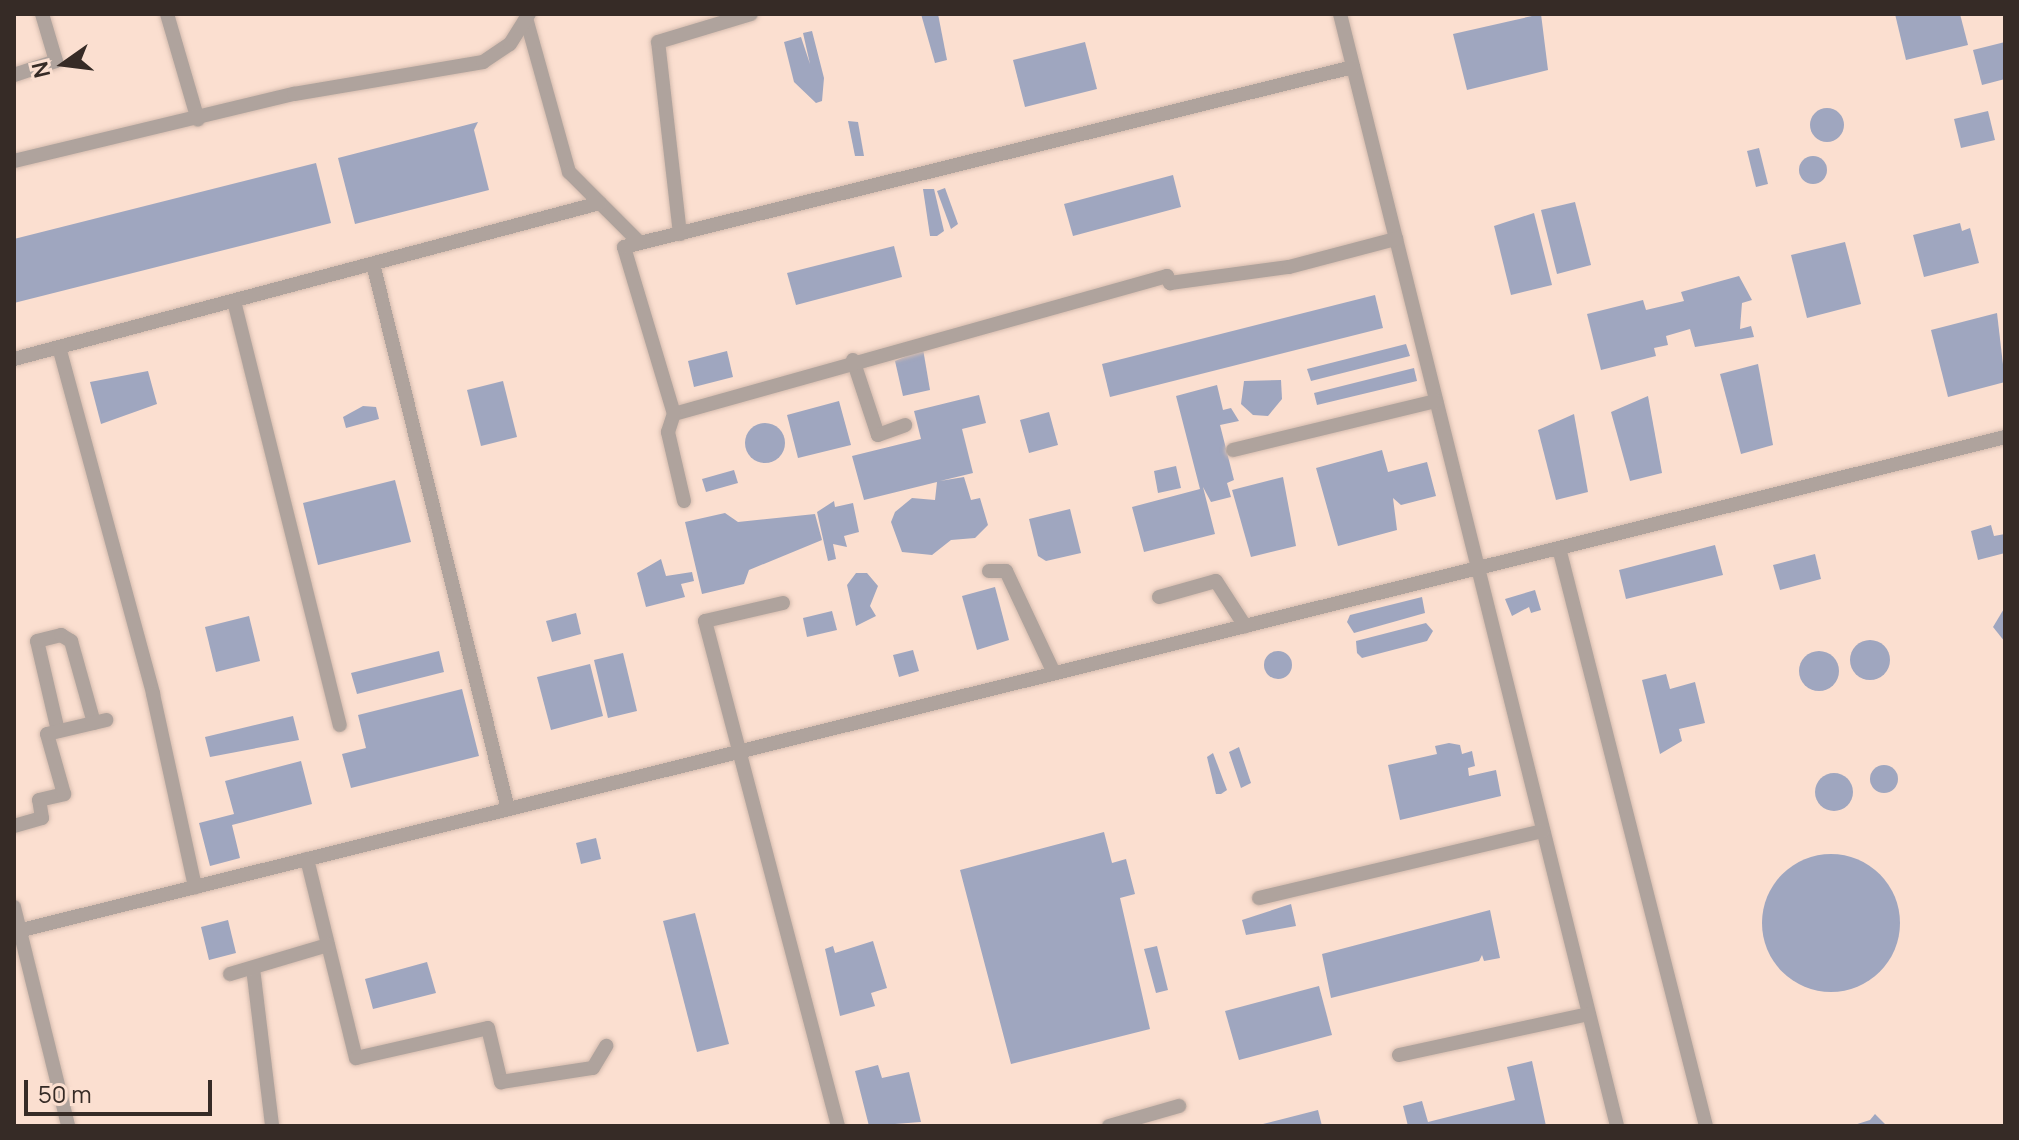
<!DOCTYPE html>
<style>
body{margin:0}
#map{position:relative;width:2019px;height:1140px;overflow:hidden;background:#fbdfd0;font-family:Manrope,sans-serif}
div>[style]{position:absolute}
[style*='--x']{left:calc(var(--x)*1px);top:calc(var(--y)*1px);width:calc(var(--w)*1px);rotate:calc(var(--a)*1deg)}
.building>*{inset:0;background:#9fa6bf}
.round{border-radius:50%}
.roads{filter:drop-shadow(0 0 2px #d4bbae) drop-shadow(0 0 2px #d4bbae)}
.service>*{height:14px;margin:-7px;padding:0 7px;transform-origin:7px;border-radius:7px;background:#afa39d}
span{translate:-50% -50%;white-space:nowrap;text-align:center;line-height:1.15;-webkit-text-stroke:7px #fbdfd0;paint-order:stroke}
.frame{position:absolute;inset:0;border:16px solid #362b26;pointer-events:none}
.north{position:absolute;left:24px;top:24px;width:80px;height:80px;-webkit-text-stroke:6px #fbdfd0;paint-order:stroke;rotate:256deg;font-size:22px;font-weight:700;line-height:32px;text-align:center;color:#362b26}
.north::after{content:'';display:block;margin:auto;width:28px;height:36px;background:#362b26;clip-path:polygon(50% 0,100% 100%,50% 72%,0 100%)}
.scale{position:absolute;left:24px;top:1080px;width:188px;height:36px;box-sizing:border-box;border:4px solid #362b26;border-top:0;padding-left:10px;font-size:24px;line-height:28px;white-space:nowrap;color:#362b26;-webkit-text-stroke:6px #fbdfd0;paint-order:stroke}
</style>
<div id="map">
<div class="building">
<i style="clip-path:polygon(921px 14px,938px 14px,947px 60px,935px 63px)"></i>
<i style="clip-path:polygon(1541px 14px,1548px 70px,1467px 90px,1453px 34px)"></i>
<i style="clip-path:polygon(1895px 14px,1960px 14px,1968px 45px,1906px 60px)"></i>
<i style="clip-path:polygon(812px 31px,824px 78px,822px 101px,816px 103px,794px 82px,784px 42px,801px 37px,810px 64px,803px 33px)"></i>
<i style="clip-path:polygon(1085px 42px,1097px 89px,1025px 107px,1013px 60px)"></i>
<i style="clip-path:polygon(2005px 42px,2005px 79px,1982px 85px,1973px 50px)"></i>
<i class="round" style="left:1810px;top:108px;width:34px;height:34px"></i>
<i style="clip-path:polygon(1988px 111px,1995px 140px,1961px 148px,1954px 119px)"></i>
<i style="clip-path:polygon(848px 121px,858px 122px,864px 156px,855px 156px)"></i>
<i style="clip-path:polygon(478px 122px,474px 130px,489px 190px,355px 224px,338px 158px)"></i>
<i style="clip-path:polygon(1759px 148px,1768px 184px,1756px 187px,1747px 151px)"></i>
<i class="round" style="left:1799px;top:156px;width:28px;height:28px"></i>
<i style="clip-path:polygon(316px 163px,331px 223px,14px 303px,14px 239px)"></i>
<i style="clip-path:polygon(1173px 175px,1181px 207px,1073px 236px,1064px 204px)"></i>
<i style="clip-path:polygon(945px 188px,958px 224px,951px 229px,937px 191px)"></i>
<i style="clip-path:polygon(923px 189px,934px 189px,944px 231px,937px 236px,930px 236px)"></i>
<i style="clip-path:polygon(1575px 202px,1591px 265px,1557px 274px,1541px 210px)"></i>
<i style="clip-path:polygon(1534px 213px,1552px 285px,1511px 295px,1494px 226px)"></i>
<i style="clip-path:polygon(1960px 223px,1962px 231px,1970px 228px,1979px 263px,1924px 277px,1913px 235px)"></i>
<i style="clip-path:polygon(1845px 242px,1861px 304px,1807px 318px,1791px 255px)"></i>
<i style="clip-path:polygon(894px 246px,902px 277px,796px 305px,787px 273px)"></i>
<i style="clip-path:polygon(1739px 276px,1752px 300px,1742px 303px,1740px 329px,1751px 326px,1754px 337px,1695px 347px,1690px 329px,1666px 336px,1668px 345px,1654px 348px,1656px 356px,1601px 370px,1587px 314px,1643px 300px,1646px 310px,1684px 301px,1681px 292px)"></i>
<i style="clip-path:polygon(1375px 295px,1383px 328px,1110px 397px,1102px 364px)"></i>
<i style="clip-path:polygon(1997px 313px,2005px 382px,1948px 397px,1931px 330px)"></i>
<i style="clip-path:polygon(1406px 344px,1410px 356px,1311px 381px,1307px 369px)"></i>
<i style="clip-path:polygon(923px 349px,930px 390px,903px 396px,895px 361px)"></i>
<i style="clip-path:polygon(727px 351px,733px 377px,694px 387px,688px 361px)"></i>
<i style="clip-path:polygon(1758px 364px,1773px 445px,1741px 454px,1720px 374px)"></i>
<i style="clip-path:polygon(1414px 368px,1417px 381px,1317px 405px,1314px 393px)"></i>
<i style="clip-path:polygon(148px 371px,157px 404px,101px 424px,90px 382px)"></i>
<i style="clip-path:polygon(1281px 380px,1282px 399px,1268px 416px,1253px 415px,1241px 404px,1244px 381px)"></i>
<i style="clip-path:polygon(503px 381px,517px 437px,481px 446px,467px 390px)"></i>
<i style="clip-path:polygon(1217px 385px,1223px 410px,1231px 408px,1239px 421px,1220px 425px,1234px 480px,1227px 483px,1231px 497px,1211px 502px,1203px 487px,1215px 534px,1144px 552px,1132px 507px,1200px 489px,1176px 396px)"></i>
<i style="clip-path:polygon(979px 395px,986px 423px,962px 429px,973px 473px,940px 481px,964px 477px,971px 500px,980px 498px,988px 525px,975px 538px,951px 540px,932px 555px,902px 552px,891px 522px,895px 512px,912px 498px,935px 500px,937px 482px,864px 500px,852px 456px,921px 439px,914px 411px)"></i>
<i style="clip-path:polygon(1648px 396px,1662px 473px,1630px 481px,1611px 412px)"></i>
<i style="clip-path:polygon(839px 401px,851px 445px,798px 458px,787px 415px)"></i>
<i style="clip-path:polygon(363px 406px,376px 407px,379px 419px,346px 428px,343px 417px)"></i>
<i style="clip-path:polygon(1049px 412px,1058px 445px,1029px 453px,1020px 420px)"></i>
<i style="clip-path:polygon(1574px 414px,1588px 492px,1556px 500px,1538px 430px)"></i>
<i class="round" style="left:745px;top:423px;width:40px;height:40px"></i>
<i style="clip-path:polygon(1382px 450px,1388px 472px,1427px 462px,1436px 496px,1401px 505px,1393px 498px,1397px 530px,1338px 546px,1316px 468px)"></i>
<i style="clip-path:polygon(1176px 466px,1181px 488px,1158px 493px,1154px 471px)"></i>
<i style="clip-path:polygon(734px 470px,738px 483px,706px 492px,702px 479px)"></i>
<i style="clip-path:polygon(1283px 477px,1296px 546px,1251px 557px,1232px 490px)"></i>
<i style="clip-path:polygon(395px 480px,411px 542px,318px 565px,303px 503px)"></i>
<i style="clip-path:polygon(834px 501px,835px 507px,853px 503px,859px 532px,844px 536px,847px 547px,833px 544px,836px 559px,828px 561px,817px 512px)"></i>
<i style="clip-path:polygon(1070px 509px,1081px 553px,1046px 561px,1038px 556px,1029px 519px)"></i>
<i style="clip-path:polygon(725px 513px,738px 522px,815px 514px,822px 540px,749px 570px,744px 584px,702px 594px,685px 522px)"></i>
<i style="clip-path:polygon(1991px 525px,1994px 536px,2005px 534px,2005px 553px,1978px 560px,1971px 531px)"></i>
<i style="clip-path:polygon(1715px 545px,1723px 575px,1626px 599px,1619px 570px)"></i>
<i style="clip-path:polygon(1815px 554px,1821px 579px,1780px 590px,1773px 565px)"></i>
<i style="clip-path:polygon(661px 559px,666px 576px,692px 572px,694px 581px,681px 584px,685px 597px,646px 607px,637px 573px)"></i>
<i style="clip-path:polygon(856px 573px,867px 573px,878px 586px,870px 606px,876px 616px,856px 626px,847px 585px)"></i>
<i style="clip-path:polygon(995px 587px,1009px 640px,977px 650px,962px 596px)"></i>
<i style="clip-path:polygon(1535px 590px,1541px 610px,1531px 613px,1529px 607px,1512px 616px,1505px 599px)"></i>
<i style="clip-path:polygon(1422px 597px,1425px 613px,1354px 633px,1347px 622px,1350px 615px)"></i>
<i style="clip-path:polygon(2005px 607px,2005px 642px,1993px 627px)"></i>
<i style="clip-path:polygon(832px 611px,837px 630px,807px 637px,803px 618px)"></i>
<i style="clip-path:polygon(576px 613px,581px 634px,552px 642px,546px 621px)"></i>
<i style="clip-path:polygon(249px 616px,260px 661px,216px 672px,205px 627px)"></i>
<i style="clip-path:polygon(1426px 623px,1433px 631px,1427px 641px,1362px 658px,1357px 653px,1356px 641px)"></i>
<i class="round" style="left:1850px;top:640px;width:40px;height:40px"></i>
<i style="clip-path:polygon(913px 650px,919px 671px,899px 677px,893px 655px)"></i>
<i class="round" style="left:1264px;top:651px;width:28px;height:28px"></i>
<i style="clip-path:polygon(439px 651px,444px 672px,357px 694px,351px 673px)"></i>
<i class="round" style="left:1799px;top:651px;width:40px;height:40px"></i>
<i style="clip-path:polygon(623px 653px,637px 711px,608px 718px,594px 660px)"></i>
<i style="clip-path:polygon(590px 664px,603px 716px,551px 730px,537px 677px)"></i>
<i style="clip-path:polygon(1666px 674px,1670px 689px,1695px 682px,1705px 723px,1679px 729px,1682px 741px,1660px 754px,1642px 680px)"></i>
<i style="clip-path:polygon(462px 689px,479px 756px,351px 788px,342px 754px,366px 748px,358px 715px)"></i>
<i style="clip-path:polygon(293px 716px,299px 740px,210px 757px,205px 737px)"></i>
<i style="clip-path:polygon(1449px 743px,1460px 745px,1462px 754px,1472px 751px,1475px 766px,1468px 768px,1469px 776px,1496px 770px,1501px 796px,1400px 820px,1388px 765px,1437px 754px,1435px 746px)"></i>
<i style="clip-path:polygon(1239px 747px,1251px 783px,1241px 788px,1229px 752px)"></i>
<i style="clip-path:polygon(1213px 753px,1227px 790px,1221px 794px,1216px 794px,1207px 757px)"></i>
<i style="clip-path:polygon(301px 761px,312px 804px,232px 825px,240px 858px,210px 866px,199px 823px,234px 814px,225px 781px)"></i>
<i class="round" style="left:1870px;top:765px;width:28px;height:28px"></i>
<i class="round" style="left:1815px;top:773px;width:38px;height:38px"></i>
<i style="clip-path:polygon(1104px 832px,1112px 863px,1126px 859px,1135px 894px,1120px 898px,1150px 1029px,1011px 1064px,960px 870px)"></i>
<i style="clip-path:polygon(596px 838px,601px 859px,581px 864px,576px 843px)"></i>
<i class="round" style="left:1762px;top:854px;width:138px;height:138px"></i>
<i style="clip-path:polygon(1291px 904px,1296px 926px,1246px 935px,1242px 920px)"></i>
<i style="clip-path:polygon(1490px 910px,1500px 958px,1484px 961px,1482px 955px,1479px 961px,1331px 998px,1322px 954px)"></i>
<i style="clip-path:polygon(695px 913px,729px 1044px,697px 1052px,663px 921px)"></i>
<i style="clip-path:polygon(228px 920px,236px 953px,209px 960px,201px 927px)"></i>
<i style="clip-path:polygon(873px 941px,887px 988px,871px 993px,875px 1006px,840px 1016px,825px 949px,833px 946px,835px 953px)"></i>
<i style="clip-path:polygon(1157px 946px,1168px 990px,1156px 993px,1144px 949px)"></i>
<i style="clip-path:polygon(427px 962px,436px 993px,373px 1009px,365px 979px)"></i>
<i style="clip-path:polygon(1319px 986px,1332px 1035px,1239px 1060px,1225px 1011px)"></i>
<i style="clip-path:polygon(1532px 1061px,1546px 1126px,1408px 1126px,1403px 1106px,1422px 1101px,1428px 1122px,1515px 1100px,1507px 1067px)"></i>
<i style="clip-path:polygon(878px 1065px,882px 1078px,909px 1072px,921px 1122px,869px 1126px,855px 1071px)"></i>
<i style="clip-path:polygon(1318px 1110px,1322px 1126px,1259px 1126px,1259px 1125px)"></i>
<i style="clip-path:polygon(1875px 1114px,1887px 1126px,1851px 1126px,1870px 1120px)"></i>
</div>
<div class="roads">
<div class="service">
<i style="--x:167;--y:14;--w:110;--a:73.7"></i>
<i style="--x:1340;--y:14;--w:1146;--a:76.01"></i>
<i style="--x:526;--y:18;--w:160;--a:74.4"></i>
<i style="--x:569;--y:172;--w:100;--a:45"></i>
<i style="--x:14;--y:75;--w:44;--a:-18.4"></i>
<i style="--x:56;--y:61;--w:49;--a:-106.6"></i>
<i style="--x:14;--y:161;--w:288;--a:-13.5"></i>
<i style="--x:294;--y:94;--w:192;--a:-9.6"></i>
<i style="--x:483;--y:62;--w:32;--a:-34"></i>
<i style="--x:510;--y:44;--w:36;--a:-58"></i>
<i style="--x:680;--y:234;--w:193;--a:-96.5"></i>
<i style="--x:658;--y:42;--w:97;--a:-16.8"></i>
<i style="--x:373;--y:264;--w:561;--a:76.09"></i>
<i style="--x:234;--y:301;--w:437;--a:76"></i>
<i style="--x:59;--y:347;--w:360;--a:74.8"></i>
<i style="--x:153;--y:694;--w:198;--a:77.7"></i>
<i style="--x:14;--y:359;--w:606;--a:-14.91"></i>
<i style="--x:853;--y:360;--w:79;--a:71.6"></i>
<i style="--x:878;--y:435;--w:29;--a:-20"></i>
<i style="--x:674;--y:414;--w:512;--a:-15.64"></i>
<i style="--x:1167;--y:276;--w:8;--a:67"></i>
<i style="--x:1170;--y:283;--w:120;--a:-7.7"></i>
<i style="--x:1289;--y:267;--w:111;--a:-14.7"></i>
<i style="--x:1233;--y:450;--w:209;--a:-13.6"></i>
<i style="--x:684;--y:501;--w:71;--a:-103.1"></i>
<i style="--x:668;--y:432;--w:19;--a:-72"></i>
<i style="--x:674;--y:414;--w:174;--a:-106.7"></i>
<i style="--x:624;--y:247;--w:751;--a:-13.87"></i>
<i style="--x:1559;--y:548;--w:596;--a:75.73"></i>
<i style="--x:989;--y:571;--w:17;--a:0"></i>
<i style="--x:1006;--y:571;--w:113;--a:64.8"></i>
<i style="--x:1159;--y:597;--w:59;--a:-15.7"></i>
<i style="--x:1216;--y:581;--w:54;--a:57.2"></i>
<i style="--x:783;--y:603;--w:80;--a:167"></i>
<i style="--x:705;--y:621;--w:522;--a:75.25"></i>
<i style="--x:58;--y:731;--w:92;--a:-103.1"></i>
<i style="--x:37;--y:641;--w:25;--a:-14"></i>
<i style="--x:61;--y:635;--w:12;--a:31"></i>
<i style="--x:71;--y:641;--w:85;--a:74.3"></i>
<i style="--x:14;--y:826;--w:29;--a:-16"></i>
<i style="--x:42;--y:818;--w:18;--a:-99"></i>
<i style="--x:39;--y:800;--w:26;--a:-13"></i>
<i style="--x:64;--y:794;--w:62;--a:-105.8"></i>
<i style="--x:47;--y:734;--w:61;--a:-13.3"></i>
<i style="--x:307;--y:859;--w:205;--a:76.2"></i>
<i style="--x:356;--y:1058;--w:135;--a:-12.8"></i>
<i style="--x:488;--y:1028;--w:56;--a:76.5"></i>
<i style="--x:501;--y:1082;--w:93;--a:-8.7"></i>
<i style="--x:593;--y:1068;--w:26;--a:-59"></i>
<i style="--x:1259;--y:898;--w:292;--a:-13.3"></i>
<i style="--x:14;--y:907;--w:226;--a:76.1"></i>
<i style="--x:14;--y:932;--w:2052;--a:-13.96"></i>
<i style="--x:253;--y:968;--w:159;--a:83.1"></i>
<i style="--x:230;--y:974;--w:102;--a:-16.5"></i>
<i style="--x:1399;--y:1055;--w:194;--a:-12.2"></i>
<i style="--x:1109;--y:1126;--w:73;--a:-15.9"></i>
</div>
</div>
<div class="frame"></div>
<div class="north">N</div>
<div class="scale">50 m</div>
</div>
